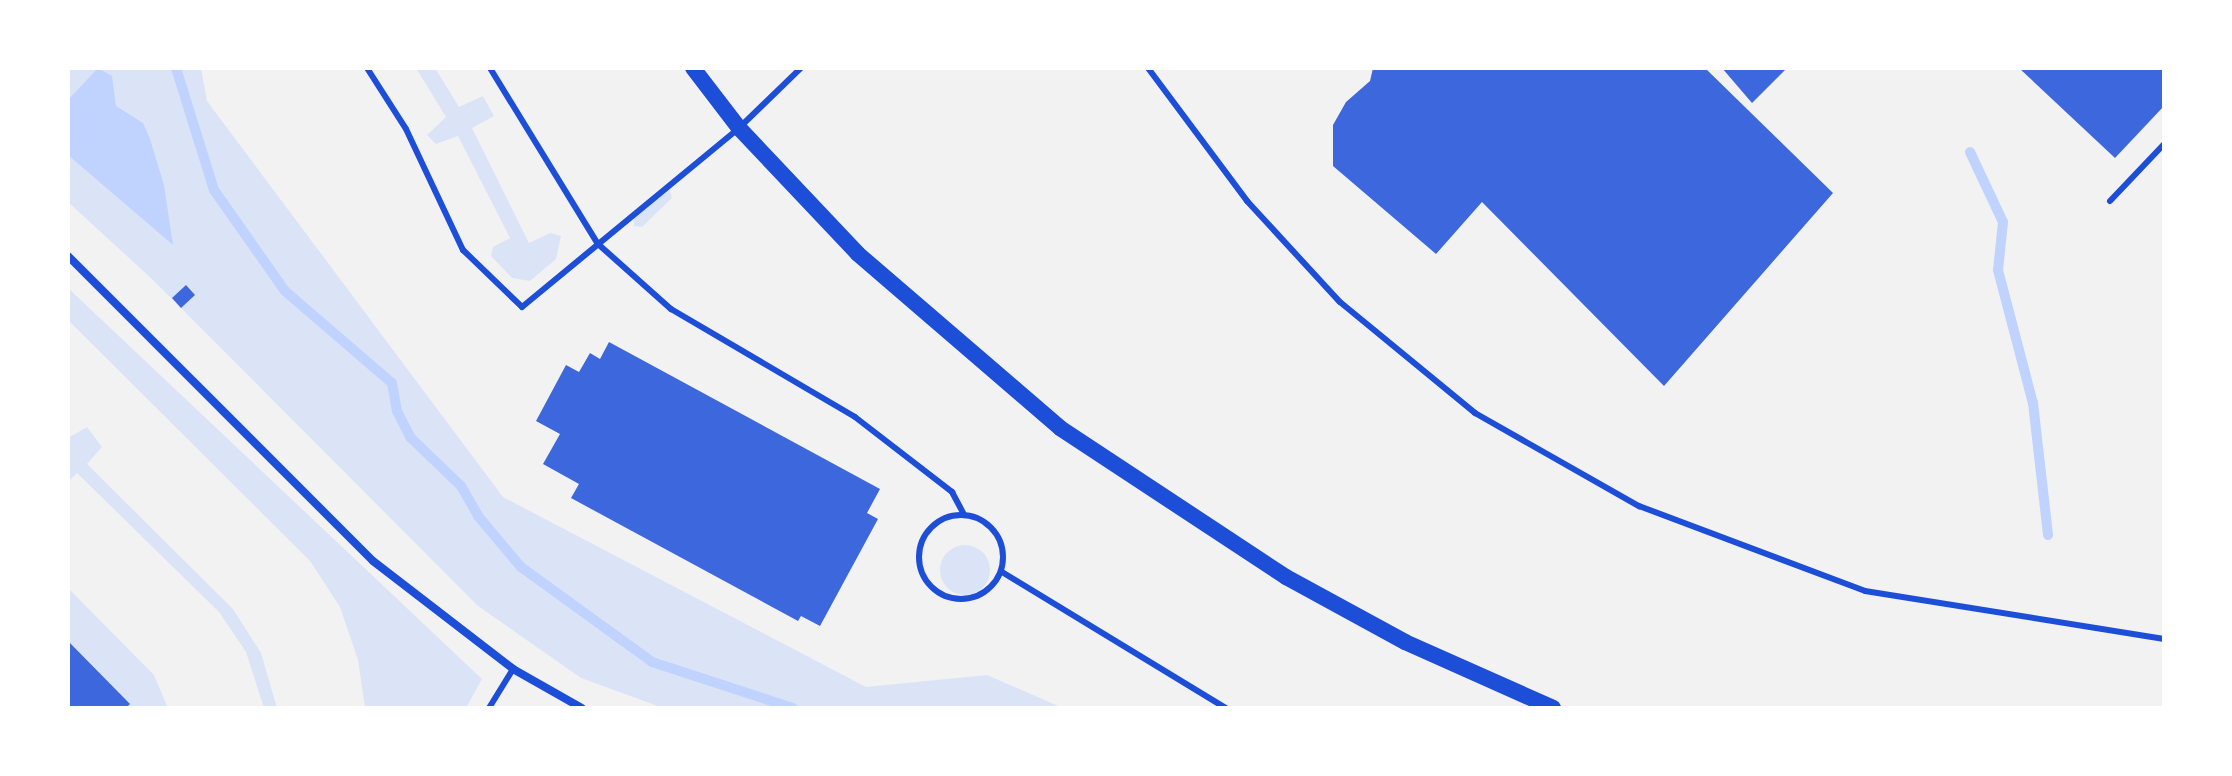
<!DOCTYPE html>
<style>
body{margin:0}
#map{position:relative;width:2232px;height:776px;overflow:hidden;background:#f2f2f2;font-family:"Roboto Condensed",sans-serif}
div>[style]{position:absolute}
[style*='--x']{left:calc(var(--x)*1px);top:calc(var(--y)*1px);width:calc(var(--w)*1px);rotate:calc(var(--a)*1deg)}
.green>*{inset:0;background:#dbe4f7}
.round{border-radius:50%}
.water>*{inset:0;background:#bfd3fe}
.stream>*{height:10px;margin:-5px;padding:0 5px;transform-origin:5px;border-radius:5px;background:#bfd3fe}
.building>*{inset:0;background:#3d67dc}
.service>*{height:6px;margin:-3px;padding:0 3px;transform-origin:3px;border-radius:3px;background:#1d4ed8}
.service>.ring{margin:-3px;padding:0;box-sizing:content-box;background:none;border:6px solid #1d4ed8;border-radius:50%}
.minor>*{height:8px;margin:-4px;padding:0 4px;transform-origin:4px;border-radius:4px;background:#1d4ed8}
.secondary>*{height:16px;margin:-8px;padding:0 8px;transform-origin:8px;border-radius:8px;background:#1d4ed8}
span{translate:-50% -50%;white-space:nowrap;text-align:center;line-height:1.15;-webkit-text-stroke:6px #fff;paint-order:stroke}
.frame{position:absolute;inset:0;border:70px solid #fff;pointer-events:none}
</style>
<div id="map">
<div class="green">
<i style="clip-path:polygon(68px 68px,201px 68px,207px 101px,503px 497px,866px 687px,987px 675px,1063px 708px,663px 708px,581px 678px,478px 606px,153px 280px,68px 202px)"></i>
<i style="clip-path:polygon(416px 68px,435px 68px,459px 107px,483px 96px,494px 116px,472px 128px,529px 243px,550px 233px,561px 236px,556px 259px,530px 281px,512px 278px,491px 256px,493px 247px,510px 238px,458px 136px,436px 144px,427px 135px,446px 117px)"></i>
<i style="clip-path:polygon(669px 188px,672px 198px,642px 227px,634px 226px,634px 217px)"></i>
<i style="clip-path:polygon(68px 288px,482px 679px,466px 708px,365px 708px,358px 660px,340px 607px,310px 561px,68px 320px)"></i>
<i style="clip-path:polygon(87px 427px,102px 447px,87px 464px,233px 609px,261px 653px,277px 708px,264px 708px,246px 652px,219px 612px,77px 473px,68px 482px,68px 438px)"></i>
<i class="round" style="left:940px;top:545px;width:50px;height:50px"></i>
<i style="clip-path:polygon(68px 588px,154px 675px,168px 708px,126px 708px,129px 704px,68px 641px)"></i>
</div>
<div class="water">
<i style="clip-path:polygon(98px 68px,112px 76px,116px 106px,143px 123px,150px 139px,164px 185px,173px 245px,68px 155px,68px 100px)"></i>
</div>
<div class="stream">
<i style="--x:176;--y:68;--w:128;--a:72.7"></i>
<i style="--x:214;--y:190;--w:123;--a:54.9"></i>
<i style="--x:285;--y:291;--w:141;--a:40.7"></i>
<i style="--x:392;--y:383;--w:28;--a:80"></i>
<i style="--x:397;--y:411;--w:30;--a:63"></i>
<i style="--x:411;--y:438;--w:69;--a:43.8"></i>
<i style="--x:461;--y:486;--w:34;--a:60"></i>
<i style="--x:478;--y:516;--w:67;--a:49.9"></i>
<i style="--x:521;--y:567;--w:162;--a:35.9"></i>
<i style="--x:652;--y:662;--w:148;--a:18.1"></i>
<i style="--x:1970;--y:152;--w:77;--a:64.8"></i>
<i style="--x:2003;--y:222;--w:48;--a:95.9"></i>
<i style="--x:1998;--y:270;--w:138;--a:75.3"></i>
<i style="--x:2033;--y:403;--w:133;--a:83.5"></i>
</div>
<div class="building">
<i style="clip-path:polygon(1373px 68px,1705px 68px,1833px 193px,1664px 386px,1482px 202px,1436px 254px,1333px 166px,1333px 125px,1346px 102px,1370px 81px)"></i>
<i style="clip-path:polygon(1722px 68px,1787px 68px,1752px 103px)"></i>
<i style="clip-path:polygon(2019px 68px,2164px 68px,2164px 106px,2115px 158px)"></i>
<i style="clip-path:polygon(186px 285px,195px 295px,181px 308px,172px 298px)"></i>
<i style="clip-path:polygon(609px 342px,880px 489px,867px 513px,878px 519px,820px 626px,801px 616px,798px 621px,571px 498px,579px 484px,543px 464px,560px 434px,536px 421px,566px 365px,579px 372px,590px 353px,600px 359px)"></i>
<i style="clip-path:polygon(68px 641px,130px 704px,126px 708px,68px 708px)"></i>
</div>
<div class="service">
<i style="--x:367;--y:68;--w:72;--a:57.4"></i>
<i style="--x:406;--y:129;--w:134;--a:64.8"></i>
<i style="--x:463;--y:250;--w:82;--a:44"></i>
<i style="--x:522;--y:307;--w:281;--a:-39.5"></i>
<i style="--x:739;--y:128;--w:86;--a:-44.1"></i>
<i style="--x:490;--y:68;--w:206;--a:58.5"></i>
<i style="--x:598;--y:244;--w:98;--a:41.7"></i>
<i style="--x:671;--y:309;--w:213;--a:30.4"></i>
<i style="--x:855;--y:417;--w:123;--a:37.7"></i>
<i style="--x:952;--y:492;--w:24;--a:62"></i>
<i style="--x:1148;--y:68;--w:166;--a:53.3"></i>
<i style="--x:1247;--y:201;--w:137;--a:47.4"></i>
<i style="--x:1340;--y:302;--w:175;--a:39.4"></i>
<i style="--x:1475;--y:413;--w:189;--a:29.6"></i>
<i style="--x:1639;--y:506;--w:241;--a:20.6"></i>
<i style="--x:1865;--y:591;--w:303;--a:9.1"></i>
<i style="--x:2110;--y:201;--w:79;--a:-46.5"></i>
<i class="ring" style="left:919px;top:515px;width:78px;height:78px"></i>
<i style="--x:1002;--y:572;--w:262;--a:31.3"></i>
<i style="--x:489;--y:708;--w:46;--a:-58.4"></i>
</div>
<div class="minor">
<i style="--x:68;--y:256;--w:431;--a:45"></i>
<i style="--x:373;--y:561;--w:177;--a:37.6"></i>
<i style="--x:513;--y:669;--w:79;--a:29.5"></i>
</div>
<div class="secondary">
<i style="--x:693;--y:68;--w:76;--a:52.5"></i>
<i style="--x:739;--y:128;--w:173;--a:46.6"></i>
<i style="--x:858;--y:254;--w:267;--a:40.7"></i>
<i style="--x:1060;--y:428;--w:271;--a:33.4"></i>
<i style="--x:1286;--y:577;--w:136;--a:28.6"></i>
<i style="--x:1405;--y:642;--w:162;--a:24"></i>
</div>
<div class="frame"></div>
</div>
